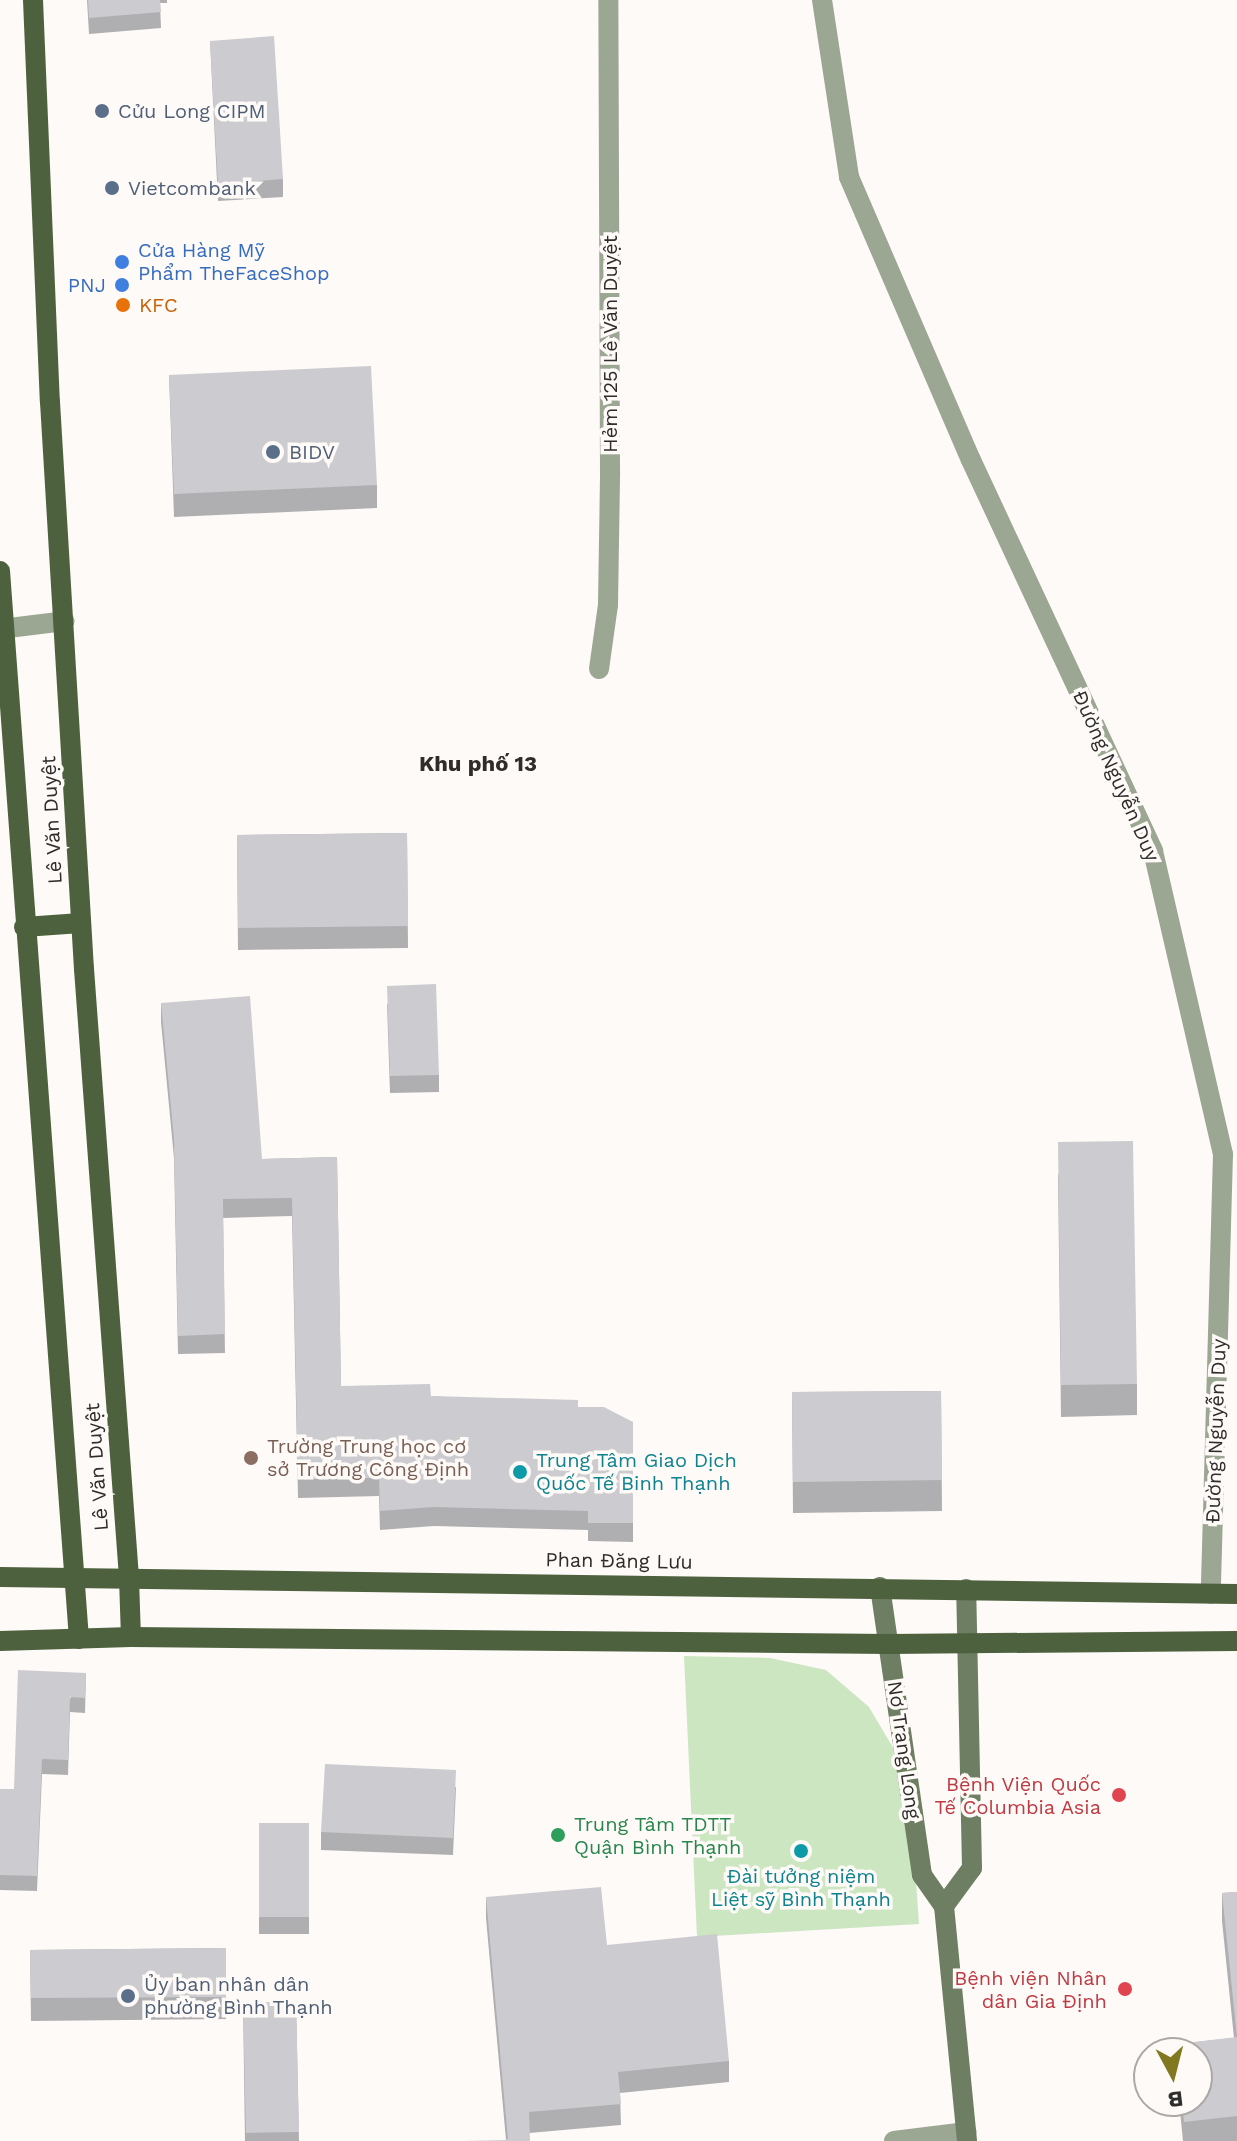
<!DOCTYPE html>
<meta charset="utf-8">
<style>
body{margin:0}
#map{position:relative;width:1237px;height:2141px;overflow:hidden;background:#fefaf7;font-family:"Work Sans",sans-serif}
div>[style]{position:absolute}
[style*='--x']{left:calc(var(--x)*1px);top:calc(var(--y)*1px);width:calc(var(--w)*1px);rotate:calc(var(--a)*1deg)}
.green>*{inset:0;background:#cce6c2}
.street>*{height:20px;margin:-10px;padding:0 10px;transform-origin:10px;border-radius:10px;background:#9ba693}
.secondary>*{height:20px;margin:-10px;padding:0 10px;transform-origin:10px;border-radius:10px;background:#6e7e62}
.primary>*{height:20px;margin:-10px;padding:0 10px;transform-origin:10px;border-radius:10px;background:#4e613f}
.wall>*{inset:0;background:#afafb2}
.building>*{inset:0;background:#cccbcf}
.dots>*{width:22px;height:22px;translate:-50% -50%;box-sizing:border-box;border:4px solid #fefaf7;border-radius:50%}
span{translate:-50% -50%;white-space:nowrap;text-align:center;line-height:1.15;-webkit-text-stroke:7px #fefaf7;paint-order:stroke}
.service-label{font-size:20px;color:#4e5e75}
.left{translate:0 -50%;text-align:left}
.shop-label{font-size:20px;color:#366cbe}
.right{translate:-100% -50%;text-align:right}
.food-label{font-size:20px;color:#c56008}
.street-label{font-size:20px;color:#2f2d2c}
.education-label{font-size:20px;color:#785e54}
.culture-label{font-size:20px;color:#0d838f}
.health-label{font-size:20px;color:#be3a42}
.leisure-label{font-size:20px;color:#27864d}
.neighbourhood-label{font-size:22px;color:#2f2d2c;font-weight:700}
.north{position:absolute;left:1133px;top:2037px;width:80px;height:80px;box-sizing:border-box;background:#fefaf7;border:2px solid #aba8a6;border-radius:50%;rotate:173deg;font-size:22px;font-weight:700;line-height:32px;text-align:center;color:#2f2d2c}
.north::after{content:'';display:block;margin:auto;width:28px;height:36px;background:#80791f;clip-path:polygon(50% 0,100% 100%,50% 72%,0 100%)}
</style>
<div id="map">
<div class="green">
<i style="clip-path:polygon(684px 1656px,770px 1658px,826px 1670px,869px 1707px,901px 1761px,909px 1782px,919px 1924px,697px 1937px)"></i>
</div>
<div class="street">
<i style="--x:822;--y:0;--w:179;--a:81.3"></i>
<i style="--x:849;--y:177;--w:308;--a:66.7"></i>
<i style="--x:971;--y:460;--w:431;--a:65"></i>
<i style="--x:1153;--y:851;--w:311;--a:77"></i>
<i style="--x:1223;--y:1154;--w:440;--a:91.6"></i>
<i style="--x:0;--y:629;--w:65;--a:-7"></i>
<i style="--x:599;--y:669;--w:65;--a:-82"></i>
<i style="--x:608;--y:605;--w:133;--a:-89.1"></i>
<i style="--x:610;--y:472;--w:472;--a:-90.2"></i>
<i style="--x:894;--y:2141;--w:73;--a:-7.1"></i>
</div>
<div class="secondary">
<i style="--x:880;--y:1587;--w:291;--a:81.7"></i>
<i style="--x:922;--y:1875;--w:38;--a:55"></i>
<i style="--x:944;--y:1906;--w:236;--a:84.4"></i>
<i style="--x:944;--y:1906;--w:47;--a:-53.6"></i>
<i style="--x:972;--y:1868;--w:279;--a:-91.2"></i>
</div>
<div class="primary">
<i style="--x:33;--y:0;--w:402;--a:87.6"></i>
<i style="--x:50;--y:402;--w:568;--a:86.57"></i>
<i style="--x:84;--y:969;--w:611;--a:85.77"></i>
<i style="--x:129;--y:1578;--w:59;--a:88.1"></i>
<i style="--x:0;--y:571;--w:1071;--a:85.77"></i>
<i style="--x:24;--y:927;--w:57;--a:-4"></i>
<i style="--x:0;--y:1577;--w:1237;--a:0.79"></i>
<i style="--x:0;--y:1641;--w:131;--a:-1.7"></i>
<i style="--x:131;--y:1637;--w:758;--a:0.53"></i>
<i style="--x:889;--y:1644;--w:348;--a:-0.5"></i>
</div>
<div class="wall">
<i style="clip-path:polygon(87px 0,167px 0,167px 3px,160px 3px,161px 28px,89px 34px)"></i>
<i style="clip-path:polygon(210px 41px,283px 179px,283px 197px,218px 201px)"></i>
<i style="clip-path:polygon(169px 375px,377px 485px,377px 508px,174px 517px)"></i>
<i style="clip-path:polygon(407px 833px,408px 948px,238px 950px,237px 835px)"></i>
<i style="clip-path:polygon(161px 1003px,262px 1159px,337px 1157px,341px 1386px,431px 1396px,578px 1407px,633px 1422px,633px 1542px,588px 1541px,588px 1530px,434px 1526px,380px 1530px,379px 1496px,298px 1498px,292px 1216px,223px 1218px,225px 1353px,178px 1354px,174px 1158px,161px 1022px)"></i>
<i style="clip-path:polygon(387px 1003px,439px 1075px,439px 1092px,390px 1093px)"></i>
<i style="clip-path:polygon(1058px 1173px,1137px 1384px,1137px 1415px,1061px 1417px)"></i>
<i style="clip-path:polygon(941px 1391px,942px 1511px,793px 1513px,792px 1392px)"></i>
<i style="clip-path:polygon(86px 1673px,85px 1713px,70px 1712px,68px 1775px,42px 1774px,37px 1891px,0 1890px,0 1789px,14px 1789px)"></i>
<i style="clip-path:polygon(456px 1787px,453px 1855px,321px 1850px,321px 1832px)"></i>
<i style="clip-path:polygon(259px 1823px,309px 1823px,309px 1934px,259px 1934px)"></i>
<i style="clip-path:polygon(1237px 1892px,1237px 2141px,1183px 2141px,1179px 2101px,1197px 2101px,1197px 2053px,1177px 2053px,1177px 2044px,1234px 2038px,1222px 1921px,1222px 1893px)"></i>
<i style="clip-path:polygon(486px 1897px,607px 1945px,729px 2061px,729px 2082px,620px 2093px,621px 2125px,529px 2133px,506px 2140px,486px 1918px)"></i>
<i style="clip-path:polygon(226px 1948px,226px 2019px,31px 2021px,30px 1950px)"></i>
<i style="clip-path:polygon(296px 2002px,299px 2141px,245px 2141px,243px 2003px)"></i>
</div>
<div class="building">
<i style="clip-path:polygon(88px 0,160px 0,161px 12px,89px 18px)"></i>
<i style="clip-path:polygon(274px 36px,283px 179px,218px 184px,210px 41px)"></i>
<i style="clip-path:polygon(371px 366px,377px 485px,174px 494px,169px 375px)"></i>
<i style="clip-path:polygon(407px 833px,408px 926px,238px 928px,237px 835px)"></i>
<i style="clip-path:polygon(436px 984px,439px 1075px,390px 1076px,387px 986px)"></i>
<i style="clip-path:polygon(250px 996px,262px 1159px,337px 1157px,341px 1386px,430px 1384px,431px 1396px,578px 1400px,578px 1407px,604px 1407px,633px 1422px,633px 1523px,588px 1523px,588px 1511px,434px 1507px,380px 1511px,379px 1478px,298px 1479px,292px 1198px,223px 1199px,225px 1334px,178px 1336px,174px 1139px,161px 1003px)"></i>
<i style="clip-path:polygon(1133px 1141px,1137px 1384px,1061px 1385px,1058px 1142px)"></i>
<i style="clip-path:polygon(941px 1391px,942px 1480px,793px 1482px,792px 1392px)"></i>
<i style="clip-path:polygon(18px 1670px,86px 1673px,85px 1698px,70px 1697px,68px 1760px,42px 1759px,37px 1876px,0 1875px,0 1789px,14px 1789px)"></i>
<i style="clip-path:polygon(325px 1764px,456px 1770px,453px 1838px,321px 1832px)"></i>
<i style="clip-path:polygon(259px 1823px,309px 1823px,309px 1917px,259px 1917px)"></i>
<i style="clip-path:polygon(601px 1887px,607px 1945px,717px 1934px,729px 2061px,618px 2072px,621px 2104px,529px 2112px,530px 2141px,463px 2141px,508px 2140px,486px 1897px)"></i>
<i style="clip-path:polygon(1237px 1892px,1237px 2116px,1184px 2122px,1182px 2101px,1197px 2101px,1197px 2053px,1177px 2053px,1177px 2044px,1237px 2037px,1222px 1893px)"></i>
<i style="clip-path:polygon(226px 1948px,226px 1997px,31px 1998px,30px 1950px)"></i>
<i style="clip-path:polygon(296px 2002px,299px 2132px,246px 2133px,243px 2003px)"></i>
</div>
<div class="dots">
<i style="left:102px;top:111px;background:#5c6f8a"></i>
<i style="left:112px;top:188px;background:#5c6f8a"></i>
<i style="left:122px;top:262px;background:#3f7fe0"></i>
<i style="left:122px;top:285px;background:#3f7fe0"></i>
<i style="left:123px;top:305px;background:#e8710a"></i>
<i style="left:273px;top:452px;background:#5c6f8a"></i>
<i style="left:251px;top:1458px;background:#8d6e63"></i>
<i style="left:520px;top:1472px;background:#0f9aa8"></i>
<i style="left:1119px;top:1795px;background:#e0444e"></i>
<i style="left:558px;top:1835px;background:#2e9e5b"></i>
<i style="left:801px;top:1851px;background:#0f9aa8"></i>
<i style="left:1125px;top:1989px;background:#e0444e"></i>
<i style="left:128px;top:1996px;background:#5c6f8a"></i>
</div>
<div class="service-label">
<span class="left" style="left:118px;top:111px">Cửu Long CIPM</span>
<span class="left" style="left:128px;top:188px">Vietcombank</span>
<span class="left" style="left:289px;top:452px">BIDV</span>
<span class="left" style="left:144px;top:1996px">Ủy ban nhân dân<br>phường Bình Thạnh</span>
</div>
<div class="shop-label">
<span class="left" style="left:138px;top:262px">Cửa Hàng Mỹ<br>Phẩm TheFaceShop</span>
<span class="right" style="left:106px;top:285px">PNJ</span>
</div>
<div class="food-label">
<span class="left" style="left:139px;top:305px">KFC</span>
</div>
<div class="street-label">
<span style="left:610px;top:344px;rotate:-90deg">Hẻm 125 Lê Văn Duyệt</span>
<span style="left:1116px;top:776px;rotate:66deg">Đường Nguyễn Duy</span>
<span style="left:52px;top:820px;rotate:-93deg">Lê Văn Duyệt</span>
<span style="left:1216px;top:1431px;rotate:-88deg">Đường Nguyễn Duy</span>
<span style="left:97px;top:1467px;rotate:-94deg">Lê Văn Duyệt</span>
<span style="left:619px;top:1561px;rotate:1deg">Phan Đăng Lưu</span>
<span style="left:904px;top:1750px;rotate:82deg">Nơ Trang Long</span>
</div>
<div class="education-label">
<span class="left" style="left:267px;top:1458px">Trường Trung học cơ<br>sở Trương Công Định</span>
</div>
<div class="culture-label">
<span class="left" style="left:536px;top:1472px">Trung Tâm Giao Dịch<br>Quốc Tế Binh Thạnh</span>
<span style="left:801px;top:1888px">Đài tưởng niệm<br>Liệt sỹ Bình Thạnh</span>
</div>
<div class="health-label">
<span class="right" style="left:1101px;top:1796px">Bệnh Viện Quốc<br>Tế Columbia Asia</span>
<span class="right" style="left:1107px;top:1990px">Bệnh viện Nhân<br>dân Gia Định</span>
</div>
<div class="leisure-label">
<span class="left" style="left:574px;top:1836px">Trung Tâm TDTT<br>Quận Bình Thạnh</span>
</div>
<div class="neighbourhood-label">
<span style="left:478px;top:764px">Khu phố 13</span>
</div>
<div class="north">B</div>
</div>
